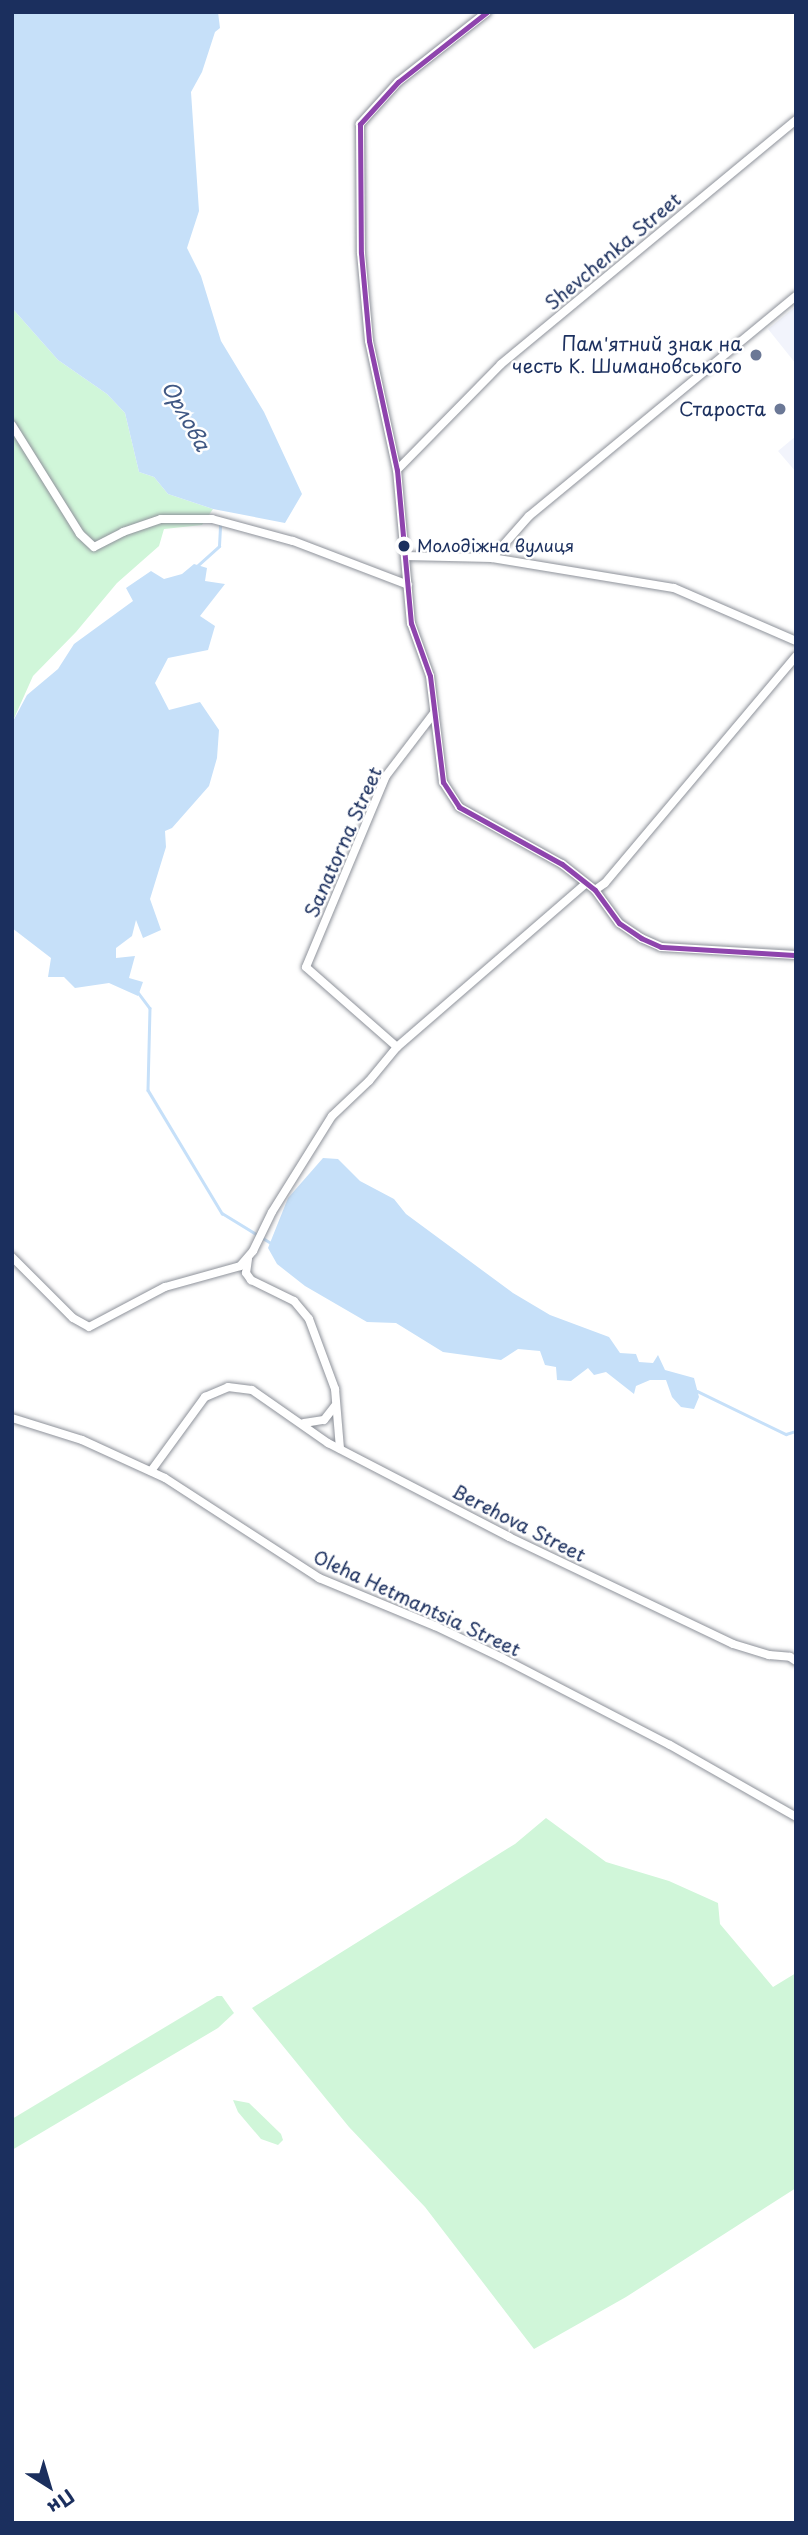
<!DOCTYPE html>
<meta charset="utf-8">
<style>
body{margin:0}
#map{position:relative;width:808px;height:2535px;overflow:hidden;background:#fff;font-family:"Playpen Sans",sans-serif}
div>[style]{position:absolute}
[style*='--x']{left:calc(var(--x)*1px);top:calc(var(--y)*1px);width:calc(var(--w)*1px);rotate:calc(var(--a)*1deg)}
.built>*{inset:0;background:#f2f4fc}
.green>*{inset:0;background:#d0f6d9}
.water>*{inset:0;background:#c6e0f9}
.stream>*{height:2.5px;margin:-1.25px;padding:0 1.25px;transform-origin:1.25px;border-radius:1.25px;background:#c6e0f9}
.roads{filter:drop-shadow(0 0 2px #8e929a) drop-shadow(0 0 2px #8e929a)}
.street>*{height:8px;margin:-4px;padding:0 4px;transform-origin:4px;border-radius:4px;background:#fff}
.bus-1>*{height:5px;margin:-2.5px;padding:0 2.5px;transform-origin:2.5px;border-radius:2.5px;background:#8e44ad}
.dots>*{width:19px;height:19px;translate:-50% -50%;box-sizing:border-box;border:4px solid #fff;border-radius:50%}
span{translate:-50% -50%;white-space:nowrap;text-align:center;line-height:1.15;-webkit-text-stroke:5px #fff;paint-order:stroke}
.bus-label{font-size:17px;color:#1b2f5e}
.left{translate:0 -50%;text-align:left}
.street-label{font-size:19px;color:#1b2f5e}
.poi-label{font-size:19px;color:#1b2f5e}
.right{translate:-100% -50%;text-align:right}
.water-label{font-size:21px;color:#405884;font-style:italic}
.frame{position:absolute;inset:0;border:14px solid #1b2f5e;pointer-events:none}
.north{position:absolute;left:14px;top:2451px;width:70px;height:70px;-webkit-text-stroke:5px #fff;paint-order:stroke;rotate:143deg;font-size:19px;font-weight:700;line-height:28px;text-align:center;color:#1b2f5e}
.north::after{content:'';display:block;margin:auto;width:24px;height:32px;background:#1b2f5e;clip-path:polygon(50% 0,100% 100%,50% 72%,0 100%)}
</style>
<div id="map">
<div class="built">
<i style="clip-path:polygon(796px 306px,796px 364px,768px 329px)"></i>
<i style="clip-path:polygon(796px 436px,796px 472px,778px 451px)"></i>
</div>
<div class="green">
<i style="clip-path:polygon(12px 308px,58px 360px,107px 394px,125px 413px,139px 472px,154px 477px,168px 494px,213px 509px,202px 525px,164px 529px,159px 546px,117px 583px,76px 632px,33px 676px,12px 723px)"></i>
<i style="clip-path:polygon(546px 1818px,606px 1862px,669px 1881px,718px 1903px,720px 1924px,773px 1987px,796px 1973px,796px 2188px,626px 2297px,534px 2349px,425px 2207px,349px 2127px,252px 2008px,515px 1844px)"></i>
<i style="clip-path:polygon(217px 1996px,222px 1996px,234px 2013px,218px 2028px,12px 2150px,12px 2119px)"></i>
<i style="clip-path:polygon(233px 2100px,249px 2103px,281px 2134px,283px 2140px,278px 2145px,261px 2139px,238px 2112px)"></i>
</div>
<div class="water">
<i style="clip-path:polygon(17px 12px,218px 12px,220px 28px,215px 32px,202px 72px,191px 92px,199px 211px,187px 248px,201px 276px,221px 341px,264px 412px,302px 494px,285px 523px,213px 509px,168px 494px,154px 477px,139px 472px,125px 413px,107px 394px,58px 360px,12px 308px,12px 15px)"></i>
<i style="clip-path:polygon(194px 564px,207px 568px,205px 581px,225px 584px,200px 616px,215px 626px,208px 650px,168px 658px,155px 683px,169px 710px,200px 702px,219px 730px,217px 758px,209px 786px,172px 828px,165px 831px,166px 847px,150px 899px,161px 930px,143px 938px,136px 920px,132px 936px,116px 948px,116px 958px,135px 956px,129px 978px,143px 982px,138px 996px,109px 983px,75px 988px,64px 977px,48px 977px,51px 958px,12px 928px,12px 723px,27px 695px,58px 669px,74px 644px,133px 601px,126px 588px,151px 571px,164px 579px,182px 574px)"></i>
<i style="clip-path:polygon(323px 1158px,338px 1159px,360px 1181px,394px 1199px,406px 1214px,513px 1293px,550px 1315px,609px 1337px,620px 1353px,636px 1354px,639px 1362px,653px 1363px,658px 1355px,665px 1370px,694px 1378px,699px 1397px,694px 1409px,681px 1407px,672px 1397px,666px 1380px,650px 1380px,636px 1386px,634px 1394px,606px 1372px,594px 1375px,588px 1368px,571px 1381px,557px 1380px,556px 1367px,545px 1365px,540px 1351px,518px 1349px,501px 1360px,443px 1352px,396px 1323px,367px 1322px,305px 1286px,277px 1264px,268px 1248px,288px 1198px)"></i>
</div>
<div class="stream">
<i style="--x:196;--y:567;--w:31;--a:-42"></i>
<i style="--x:219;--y:546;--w:22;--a:-87"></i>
<i style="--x:137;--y:991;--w:21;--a:53"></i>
<i style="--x:150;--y:1008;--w:82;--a:91.4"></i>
<i style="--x:148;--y:1090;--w:144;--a:59"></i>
<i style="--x:222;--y:1213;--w:57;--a:31.5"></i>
<i style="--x:697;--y:1391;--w:99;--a:25.8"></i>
<i style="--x:786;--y:1434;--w:10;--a:-17"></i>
</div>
<div class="roads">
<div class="street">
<i style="--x:487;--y:12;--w:113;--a:141.8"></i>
<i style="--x:398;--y:82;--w:57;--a:132.1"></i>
<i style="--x:360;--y:124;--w:129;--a:89.6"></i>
<i style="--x:361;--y:253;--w:88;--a:84.8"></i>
<i style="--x:369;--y:341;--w:132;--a:77.8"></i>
<i style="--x:397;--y:470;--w:154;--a:84.8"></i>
<i style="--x:411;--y:623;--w:56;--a:70.3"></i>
<i style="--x:430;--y:676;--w:107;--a:83"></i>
<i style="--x:443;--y:782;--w:30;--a:57"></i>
<i style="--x:459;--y:807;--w:118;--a:29"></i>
<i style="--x:562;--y:864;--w:42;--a:38.2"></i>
<i style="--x:595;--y:890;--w:41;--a:54"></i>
<i style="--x:619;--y:923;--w:27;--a:34"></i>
<i style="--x:641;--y:938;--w:22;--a:24"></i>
<i style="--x:661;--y:947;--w:135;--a:3.4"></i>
<i style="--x:12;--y:425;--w:128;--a:58"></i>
<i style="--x:80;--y:534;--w:19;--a:43"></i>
<i style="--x:94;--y:547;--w:33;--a:-27"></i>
<i style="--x:123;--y:532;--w:40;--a:-18.9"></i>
<i style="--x:161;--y:519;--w:51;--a:0"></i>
<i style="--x:212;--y:519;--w:84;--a:15.2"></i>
<i style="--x:293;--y:541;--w:123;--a:20.9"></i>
<i style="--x:397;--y:470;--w:148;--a:-45.5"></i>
<i style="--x:501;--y:364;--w:383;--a:-39.6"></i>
<i style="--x:405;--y:556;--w:87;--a:1.3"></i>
<i style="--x:492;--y:558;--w:184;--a:9.4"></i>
<i style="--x:674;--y:588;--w:133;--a:23.5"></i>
<i style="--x:492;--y:558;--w:56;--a:-48.6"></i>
<i style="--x:529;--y:516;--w:346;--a:-39.5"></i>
<i style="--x:595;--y:890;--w:12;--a:-35"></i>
<i style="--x:605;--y:883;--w:297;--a:-49.9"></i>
<i style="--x:397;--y:1047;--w:121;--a:-138.7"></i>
<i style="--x:306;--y:967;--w:207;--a:-67.3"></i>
<i style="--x:386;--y:776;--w:79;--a:-52.7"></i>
<i style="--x:12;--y:1257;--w:86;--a:45"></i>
<i style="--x:73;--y:1318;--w:18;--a:29"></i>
<i style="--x:89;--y:1327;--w:86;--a:-27.8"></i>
<i style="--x:165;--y:1287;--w:78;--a:-15.6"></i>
<i style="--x:240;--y:1266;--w:20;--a:-49"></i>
<i style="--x:253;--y:1251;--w:43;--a:-64"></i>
<i style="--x:272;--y:1212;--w:113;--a:-58"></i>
<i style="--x:332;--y:1116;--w:51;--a:-43.4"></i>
<i style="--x:369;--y:1081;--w:44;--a:-50.5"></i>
<i style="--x:397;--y:1047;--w:250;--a:-40.9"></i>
<i style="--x:248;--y:1259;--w:14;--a:98"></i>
<i style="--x:246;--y:1273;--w:9;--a:54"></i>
<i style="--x:251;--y:1280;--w:48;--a:26"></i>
<i style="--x:294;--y:1301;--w:23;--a:50"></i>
<i style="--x:309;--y:1319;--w:75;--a:69.6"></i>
<i style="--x:335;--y:1389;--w:60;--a:85.2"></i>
<i style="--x:12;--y:1418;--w:73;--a:17.4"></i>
<i style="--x:82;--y:1440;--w:91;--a:24.6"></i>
<i style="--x:165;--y:1478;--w:184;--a:33"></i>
<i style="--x:319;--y:1578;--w:126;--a:22.5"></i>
<i style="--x:435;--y:1626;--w:74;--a:25.5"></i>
<i style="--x:502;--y:1658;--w:189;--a:27.4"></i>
<i style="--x:670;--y:1745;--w:145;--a:29.7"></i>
<i style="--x:304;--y:1423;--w:20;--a:-9"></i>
<i style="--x:324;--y:1420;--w:18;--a:-52"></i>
<i style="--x:151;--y:1471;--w:92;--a:-53.9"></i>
<i style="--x:205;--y:1397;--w:25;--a:-23"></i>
<i style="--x:228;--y:1387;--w:24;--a:7"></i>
<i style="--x:252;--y:1390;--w:93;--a:34.9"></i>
<i style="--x:328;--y:1443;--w:204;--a:27.4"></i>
<i style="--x:509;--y:1537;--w:248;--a:25.5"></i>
<i style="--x:733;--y:1644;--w:38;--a:17"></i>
<i style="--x:769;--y:1655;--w:21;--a:5"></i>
<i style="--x:790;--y:1657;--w:7;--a:34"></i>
</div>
</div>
<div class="bus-1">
<i style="--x:487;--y:12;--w:113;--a:141.8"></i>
<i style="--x:398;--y:82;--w:57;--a:132.1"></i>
<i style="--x:360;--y:124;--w:129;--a:89.6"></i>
<i style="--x:361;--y:253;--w:88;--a:84.8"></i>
<i style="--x:369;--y:341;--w:132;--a:77.8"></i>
<i style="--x:397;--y:470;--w:154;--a:84.8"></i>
<i style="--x:411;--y:623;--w:56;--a:70.3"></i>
<i style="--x:430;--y:676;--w:107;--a:83"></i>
<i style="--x:443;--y:782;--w:30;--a:57"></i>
<i style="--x:459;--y:807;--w:118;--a:29"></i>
<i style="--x:562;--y:864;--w:42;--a:38.2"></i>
<i style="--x:595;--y:890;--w:41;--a:54"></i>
<i style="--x:619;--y:923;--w:27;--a:34"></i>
<i style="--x:641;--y:938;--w:22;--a:24"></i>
<i style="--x:661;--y:947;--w:135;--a:3.4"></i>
</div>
<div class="dots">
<i style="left:756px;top:355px;background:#6b7896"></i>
<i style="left:780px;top:409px;background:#6b7896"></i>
<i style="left:404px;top:546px;background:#1b2f5e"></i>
</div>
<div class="bus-label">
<span class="left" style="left:417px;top:546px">Молодіжна вулиця</span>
</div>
<div class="street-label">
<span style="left:613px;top:251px;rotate:-40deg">Shevchenka Street</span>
<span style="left:343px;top:842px;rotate:-66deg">Sanatorna Street</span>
<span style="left:519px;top:1523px;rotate:27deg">Berehova Street</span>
<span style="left:417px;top:1603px;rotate:25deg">Oleha Hetmantsia Street</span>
</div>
<div class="poi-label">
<span class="right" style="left:742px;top:355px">Пам'ятний знак на<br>честь К. Шимановського</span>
<span class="right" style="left:766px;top:409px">Староста</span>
</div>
<div class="water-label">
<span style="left:187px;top:415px;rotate:61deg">Орлова</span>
</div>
<div class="frame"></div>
<div class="north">Пн</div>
</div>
